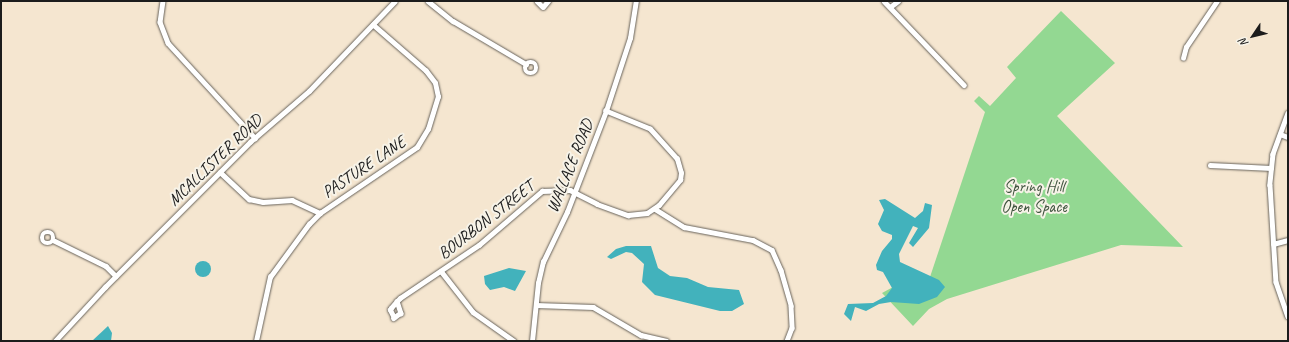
<!DOCTYPE html>
<style>
body{margin:0}
#map{position:relative;width:1289px;height:342px;overflow:hidden;background:#f5e6d0;font-family:Caveat,sans-serif}
div>[style]{position:absolute}
[style*='--x']{left:calc(var(--x)*1px);top:calc(var(--y)*1px);width:calc(var(--w)*1px);rotate:calc(var(--a)*1deg)}
.green>*{inset:0;background:#93d892}
.water>*{inset:0;background:#42b2bc}
.round{border-radius:50%}
.roads{filter:drop-shadow(0 0 1px #68635b) drop-shadow(0 0 1px #68635b)}
.minor>*{height:4.5px;margin:-2.25px;padding:0 2.25px;transform-origin:2.25px;border-radius:2.25px;background:#fff}
.minor>.ring{margin:-2.25px;padding:0;box-sizing:content-box;background:none;border:4.5px solid #fff;border-radius:50%}
span{translate:-50% -50%;white-space:nowrap;text-align:center;line-height:1.15;-webkit-text-stroke:4px #f7f3e8;paint-order:stroke}
.street-label{font-size:17px;color:#1c1c1c}
.park-label{font-size:17px;color:#40543f}
.frame{position:absolute;inset:0;border:2px solid #1c1c1c;pointer-events:none}
.north{position:absolute;left:1233px;top:16px;width:40px;height:40px;-webkit-text-stroke:3px #f7f3e8;paint-order:stroke;rotate:235deg;font-size:11px;font-weight:700;line-height:16px;text-align:center;color:#1c1c1c}
.north::after{content:'';display:block;margin:auto;width:14px;height:18px;background:#1c1c1c;clip-path:polygon(50% 0,100% 100%,50% 72%,0 100%)}
</style>
<div id="map">
<div class="green">
<i style="clip-path:polygon(1061px 11px,1115px 63px,1057px 116px,1183px 247px,1121px 245px,947px 299px,929px 309px,913px 326px,882px 293px,906px 280px,928px 283px,985px 112px,974px 101px,979px 96px,990px 106px,1016px 78px,1007px 67px)"></i>
</div>
<div class="water">
<i style="clip-path:polygon(885px 199px,915px 218px,923px 211px,925px 203px,932px 205px,929px 228px,913px 247px,909px 243px,918px 228px,913px 226px,899px 254px,900px 262px,939px 280px,945px 287px,937px 297px,919px 304px,891px 302px,879px 304px,866px 311px,855px 307px,851px 321px,844px 314px,848px 304px,873px 303px,886px 296px,892px 288px,883px 272px,877px 270px,876px 265px,882px 251px,892px 239px,892px 235px,882px 231px,878px 224px,884px 210px,879px 200px)"></i>
<i style="clip-path:polygon(626px 246px,651px 246px,658px 268px,670px 276px,687px 278px,708px 287px,739px 290px,744px 304px,732px 311px,720px 311px,655px 295px,642px 282px,644px 264px,632px 253px,626px 252px,611px 259px,607px 257px,616px 249px)"></i>
<i class="round" style="left:195px;top:261px;width:16px;height:16px"></i>
<i style="clip-path:polygon(509px 268px,526px 271px,515px 291px,504px 287px,490px 290px,485px 284px,484px 276px)"></i>
<i style="clip-path:polygon(108px 326px,112px 333px,111px 341px,92px 341px)"></i>
</div>
<div class="roads">
<div class="minor">
<i style="--x:163;--y:1;--w:21;--a:98"></i>
<i style="--x:160;--y:22;--w:22;--a:69"></i>
<i style="--x:168;--y:43;--w:129;--a:47.5"></i>
<i style="--x:428;--y:1;--w:32;--a:39"></i>
<i style="--x:453;--y:21;--w:85;--a:30.5"></i>
<i style="--x:537;--y:1;--w:8;--a:45"></i>
<i style="--x:543;--y:7;--w:8;--a:-50"></i>
<i style="--x:884;--y:1;--w:116;--a:46.4"></i>
<i style="--x:890;--y:7;--w:10;--a:-37"></i>
<i style="--x:1183;--y:58;--w:11;--a:-75"></i>
<i style="--x:1186;--y:47;--w:55;--a:-56"></i>
<i class="ring" style="left:525.5px;top:62.5px;width:6.5px;height:6.5px"></i>
<i style="--x:1288;--y:113;--w:44;--a:110.1"></i>
<i style="--x:1273;--y:154;--w:31;--a:96"></i>
<i style="--x:1270;--y:185;--w:97;--a:86.5"></i>
<i style="--x:1276;--y:282;--w:36;--a:71"></i>
<i style="--x:1280;--y:134;--w:9;--a:21"></i>
<i style="--x:1210;--y:165;--w:61;--a:2.8"></i>
<i style="--x:220;--y:172;--w:40;--a:43"></i>
<i style="--x:249;--y:199;--w:14;--a:12"></i>
<i style="--x:263;--y:202;--w:29;--a:-4"></i>
<i style="--x:292;--y:200;--w:31;--a:25"></i>
<i style="--x:655;--y:209;--w:34;--a:32"></i>
<i style="--x:684;--y:227;--w:70;--a:10.7"></i>
<i style="--x:753;--y:240;--w:21;--a:28"></i>
<i style="--x:772;--y:250;--w:22;--a:66"></i>
<i style="--x:781;--y:270;--w:37;--a:74"></i>
<i style="--x:791;--y:306;--w:22;--a:87"></i>
<i style="--x:792;--y:328;--w:14;--a:111"></i>
<i class="ring" style="left:42.5px;top:232.5px;width:6.5px;height:6.5px"></i>
<i style="--x:53;--y:240;--w:59;--a:26.1"></i>
<i style="--x:106;--y:266;--w:14;--a:45"></i>
<i style="--x:1273;--y:244;--w:16;--a:-15"></i>
<i style="--x:441;--y:271;--w:52;--a:52"></i>
<i style="--x:473;--y:312;--w:50;--a:35.3"></i>
<i style="--x:397;--y:301;--w:13;--a:72"></i>
<i style="--x:401;--y:313;--w:9;--a:144"></i>
<i style="--x:394;--y:318;--w:9;--a:-117"></i>
<i style="--x:390;--y:310;--w:2;--a:-63"></i>
<i style="--x:391;--y:308;--w:9;--a:-49"></i>
<i style="--x:397;--y:301;--w:4;--a:-45"></i>
<i style="--x:400;--y:298;--w:95;--a:-33.9"></i>
<i style="--x:479;--y:245;--w:83;--a:-40.6"></i>
<i style="--x:542;--y:191;--w:28;--a:-2"></i>
<i style="--x:570;--y:190;--w:30;--a:27"></i>
<i style="--x:597;--y:204;--w:33;--a:20"></i>
<i style="--x:628;--y:215;--w:19;--a:-6"></i>
<i style="--x:647;--y:213;--w:14;--a:-34"></i>
<i style="--x:659;--y:205;--w:33;--a:-50"></i>
<i style="--x:680;--y:180;--w:7;--a:-82"></i>
<i style="--x:681;--y:173;--w:15;--a:-106"></i>
<i style="--x:677;--y:159;--w:40;--a:-132"></i>
<i style="--x:650;--y:129;--w:48;--a:-157.8"></i>
<i style="--x:536;--y:305;--w:57;--a:2"></i>
<i style="--x:593;--y:307;--w:56;--a:30.3"></i>
<i style="--x:641;--y:335;--w:26;--a:13"></i>
<i style="--x:55;--y:341;--w:74;--a:-47.2"></i>
<i style="--x:105;--y:287;--w:205;--a:-45"></i>
<i style="--x:250;--y:142;--w:78;--a:-40.8"></i>
<i style="--x:309;--y:91;--w:124;--a:-46.3"></i>
<i style="--x:256;--y:341;--w:66;--a:-77.7"></i>
<i style="--x:270;--y:277;--w:66;--a:-53.7"></i>
<i style="--x:309;--y:224;--w:16;--a:-45"></i>
<i style="--x:320;--y:213;--w:117;--a:-34.2"></i>
<i style="--x:417;--y:147;--w:21;--a:-59"></i>
<i style="--x:428;--y:129;--w:34;--a:-73"></i>
<i style="--x:438;--y:97;--w:14;--a:-102"></i>
<i style="--x:435;--y:83;--w:15;--a:-127"></i>
<i style="--x:426;--y:71;--w:70;--a:-139"></i>
<i style="--x:532;--y:341;--w:58;--a:-84.1"></i>
<i style="--x:538;--y:283;--w:22;--a:-77"></i>
<i style="--x:543;--y:262;--w:55;--a:-64.4"></i>
<i style="--x:567;--y:212;--w:108;--a:-68.9"></i>
<i style="--x:606;--y:111;--w:77;--a:-71.8"></i>
<i style="--x:630;--y:38;--w:37;--a:-81"></i>
</div>
</div>
<div class="street-label">
<span style="left:215px;top:160px;rotate:-44deg">MCALLISTER ROAD</span>
<span style="left:570px;top:166px;rotate:-68deg">WALLACE ROAD</span>
<span style="left:364px;top:167px;rotate:-34deg">PASTURE LANE</span>
<span style="left:486px;top:220px;rotate:-38deg">BOURBON STREET</span>
</div>
<div class="park-label">
<span style="left:1034px;top:197px">Spring Hill<br>Open Space</span>
</div>
<div class="frame"></div>
<div class="north">N</div>
</div>
